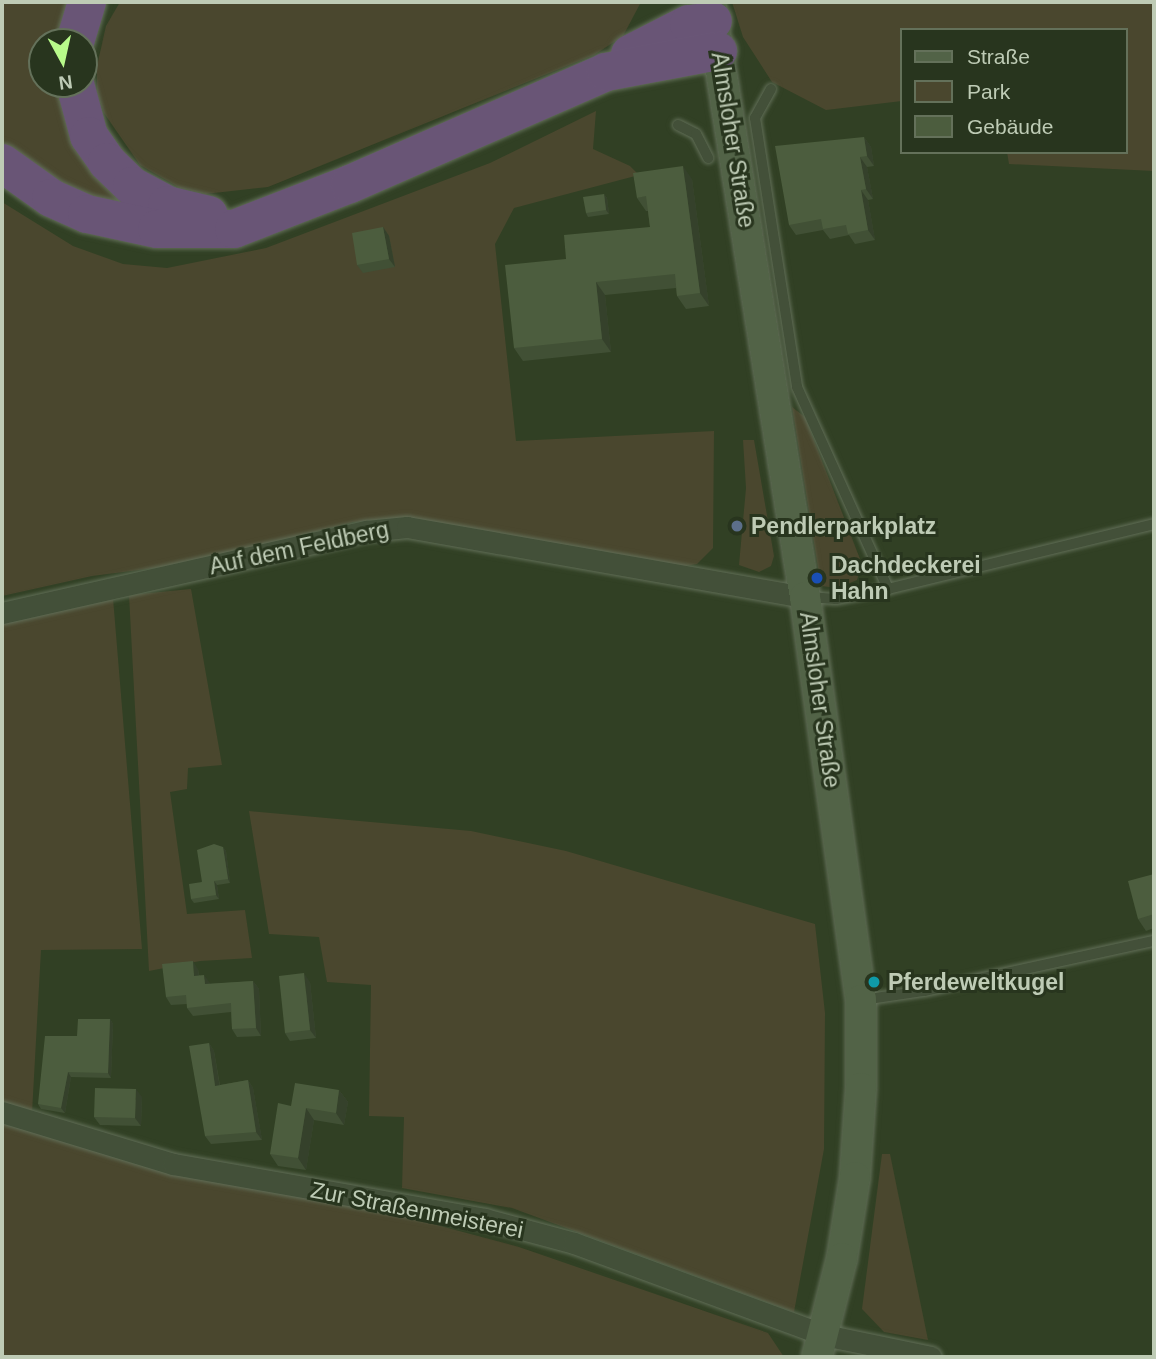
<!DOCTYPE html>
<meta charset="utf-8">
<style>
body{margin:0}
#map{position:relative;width:1156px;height:1359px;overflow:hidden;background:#314024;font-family:Helvetica,sans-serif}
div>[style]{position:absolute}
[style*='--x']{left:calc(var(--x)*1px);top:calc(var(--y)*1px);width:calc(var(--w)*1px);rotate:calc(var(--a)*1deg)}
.green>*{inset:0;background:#4a472e}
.roads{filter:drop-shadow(0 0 2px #616e57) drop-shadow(0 0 2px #616e57)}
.lane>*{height:10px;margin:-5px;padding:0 5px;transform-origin:5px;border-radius:5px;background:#435039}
.street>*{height:21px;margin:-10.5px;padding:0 10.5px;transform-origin:10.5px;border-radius:10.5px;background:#435039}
.secondary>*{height:30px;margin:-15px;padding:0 15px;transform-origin:15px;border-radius:15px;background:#526347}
.highway>*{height:38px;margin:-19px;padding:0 19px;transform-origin:19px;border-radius:19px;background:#695576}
.wall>*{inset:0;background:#415035}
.shaded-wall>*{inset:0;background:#35412b}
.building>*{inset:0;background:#4c5d3e}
.dots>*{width:19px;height:19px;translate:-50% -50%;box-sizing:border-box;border:4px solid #28351e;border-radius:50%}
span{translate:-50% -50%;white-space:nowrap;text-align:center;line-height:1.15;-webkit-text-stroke:6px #28351e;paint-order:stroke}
.street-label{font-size:23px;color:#becbb5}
.poi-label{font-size:23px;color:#becbb5;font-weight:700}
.left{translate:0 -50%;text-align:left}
.frame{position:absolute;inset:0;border:4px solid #becbb5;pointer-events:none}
.legend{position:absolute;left:900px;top:28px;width:228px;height:126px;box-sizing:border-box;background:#28351e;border:2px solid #64715a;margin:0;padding:9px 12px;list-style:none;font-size:21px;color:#becbb5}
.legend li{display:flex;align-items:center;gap:14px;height:35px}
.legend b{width:35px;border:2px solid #64715a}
.north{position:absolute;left:28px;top:28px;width:70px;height:70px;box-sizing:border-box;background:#28351e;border:2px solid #64715a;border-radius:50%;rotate:172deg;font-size:19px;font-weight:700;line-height:28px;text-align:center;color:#becbb5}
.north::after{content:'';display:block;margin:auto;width:24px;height:32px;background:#b8fa8a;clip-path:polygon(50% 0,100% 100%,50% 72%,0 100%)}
</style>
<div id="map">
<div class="green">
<i style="clip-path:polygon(2px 2px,69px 2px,60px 42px,42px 42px,42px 84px,59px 84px,141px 216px,57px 189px,2px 154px)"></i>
<i style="clip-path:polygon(120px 2px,641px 2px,623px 36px,594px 55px,268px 187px,205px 194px,180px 188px,140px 165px,104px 113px,97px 94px,97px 66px,106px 26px)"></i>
<i style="clip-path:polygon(732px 2px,1154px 2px,1154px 171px,1009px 164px,1007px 152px,1126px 152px,1126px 30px,902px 30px,902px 101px,826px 110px,772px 82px,743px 37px)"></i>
<i style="clip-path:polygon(596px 111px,593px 149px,630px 166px,639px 175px,514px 208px,495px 244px,516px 441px,714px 431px,713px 548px,697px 564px,685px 566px,386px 519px,353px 522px,186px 564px,92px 576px,2px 596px,2px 202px,73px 246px,123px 264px,167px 268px,266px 248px,490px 163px)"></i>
<i style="clip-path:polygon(792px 407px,805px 417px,862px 564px,857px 580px,838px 588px,821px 586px)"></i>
<i style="clip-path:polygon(743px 440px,754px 440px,774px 556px,771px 566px,759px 572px,739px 565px,746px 488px)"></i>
<i style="clip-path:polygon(191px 589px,222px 765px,188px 768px,187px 789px,170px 792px,187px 914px,245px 910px,252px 958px,200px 961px,149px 971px,129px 595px)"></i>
<i style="clip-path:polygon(113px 598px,142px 949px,41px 950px,32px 1113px,2px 1104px,2px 623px)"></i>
<i style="clip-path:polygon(249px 811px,471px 831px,566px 851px,815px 924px,825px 1013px,824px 1149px,794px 1312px,512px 1208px,402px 1188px,404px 1117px,369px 1116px,371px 985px,327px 982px,319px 937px,269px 934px)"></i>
<i style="clip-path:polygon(2px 1124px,221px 1180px,331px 1197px,519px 1247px,768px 1333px,784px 1357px,2px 1357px)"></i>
<i style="clip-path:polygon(882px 1154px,890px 1154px,928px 1340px,884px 1332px,862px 1309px)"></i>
</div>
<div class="roads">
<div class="lane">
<i style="--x:771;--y:89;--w:33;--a:119"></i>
<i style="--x:755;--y:118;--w:272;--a:81.1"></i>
<i style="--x:797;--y:387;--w:222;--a:65.7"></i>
<i style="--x:678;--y:125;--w:20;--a:27"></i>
<i style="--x:696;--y:134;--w:27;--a:63"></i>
<i style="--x:808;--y:597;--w:28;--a:4"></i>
<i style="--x:836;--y:599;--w:53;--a:-10.9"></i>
<i style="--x:888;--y:589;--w:274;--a:-13.7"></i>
<i style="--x:862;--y:1000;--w:63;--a:-8.3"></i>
<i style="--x:924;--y:991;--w:235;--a:-12.3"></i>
</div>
<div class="street">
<i style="--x:2;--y:613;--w:374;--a:-12.7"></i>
<i style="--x:367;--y:531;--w:40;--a:-5.7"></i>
<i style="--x:407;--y:527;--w:404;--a:10"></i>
<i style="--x:2;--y:1112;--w:179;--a:16.9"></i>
<i style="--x:173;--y:1164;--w:317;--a:10"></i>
<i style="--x:485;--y:1219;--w:92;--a:15.1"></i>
<i style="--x:574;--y:1243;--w:266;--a:20.2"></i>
<i style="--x:824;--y:1335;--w:109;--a:11.6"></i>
</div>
<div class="secondary">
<i style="--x:710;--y:2;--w:603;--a:80.93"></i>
<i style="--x:805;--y:597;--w:407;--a:82.1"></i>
<i style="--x:861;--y:1000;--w:88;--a:90"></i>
<i style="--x:861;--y:1088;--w:89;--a:93.9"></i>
<i style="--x:855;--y:1177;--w:82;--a:99.1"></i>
<i style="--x:842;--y:1258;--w:102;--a:104.2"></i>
</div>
<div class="highway">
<i style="--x:75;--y:42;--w:42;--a:-73.3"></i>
<i style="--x:630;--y:54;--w:66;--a:-27"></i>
<i style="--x:689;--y:24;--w:24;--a:-7"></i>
<i style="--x:75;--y:84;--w:54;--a:74.9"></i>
<i style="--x:89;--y:136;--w:32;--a:55"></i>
<i style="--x:107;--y:162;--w:35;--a:44"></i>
<i style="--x:132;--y:186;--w:40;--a:28"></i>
<i style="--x:167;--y:205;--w:43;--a:13.4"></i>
<i style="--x:2;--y:163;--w:60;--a:35.5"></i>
<i style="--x:51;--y:198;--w:39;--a:24"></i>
<i style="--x:87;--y:214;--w:72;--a:12.1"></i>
<i style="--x:157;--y:229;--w:77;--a:0"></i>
<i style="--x:234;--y:229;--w:124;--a:-21.2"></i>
<i style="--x:350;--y:184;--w:279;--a:-23.6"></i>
<i style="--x:606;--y:72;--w:114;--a:-10.6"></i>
</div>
</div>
<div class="wall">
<i style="clip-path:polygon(864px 137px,871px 147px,874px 166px,867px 167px,873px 199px,868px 200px,875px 240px,855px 244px,849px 235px,830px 239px,823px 230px,796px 235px,789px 225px)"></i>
<i style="clip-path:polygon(692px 179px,709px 306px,686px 309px,677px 296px,676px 288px,605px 295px,611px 352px,523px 361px,514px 348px,650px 227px,648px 211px,646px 211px,637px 198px)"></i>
<i style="clip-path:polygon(604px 194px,607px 198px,609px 214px,588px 217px,586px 213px)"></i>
<i style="clip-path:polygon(383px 227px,389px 236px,395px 267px,363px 273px,357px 265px)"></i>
<i style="clip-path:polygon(223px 847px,226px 851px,230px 883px,217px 885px,219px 899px,194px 903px,191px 899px)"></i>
<i style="clip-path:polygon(1154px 874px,1154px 928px,1146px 931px,1138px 919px)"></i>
<i style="clip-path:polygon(198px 969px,199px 975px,210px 984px,253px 981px,259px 989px,261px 1036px,237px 1037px,232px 1029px,231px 1012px,193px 1016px,187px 1008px,187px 1004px,171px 1005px,166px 997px)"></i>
<i style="clip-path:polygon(310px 982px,316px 1038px,290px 1041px,285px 1033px)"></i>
<i style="clip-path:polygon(110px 1019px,113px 1024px,111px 1078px,71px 1077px,65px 1113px,41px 1109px,38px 1104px,77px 1036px)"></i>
<i style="clip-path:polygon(209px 1043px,214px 1051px,220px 1085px,248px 1080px,253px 1088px,262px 1140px,211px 1144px,205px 1136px)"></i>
<i style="clip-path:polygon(339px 1090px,348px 1102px,344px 1125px,314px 1120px,306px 1170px,278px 1166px,270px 1154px,291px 1106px)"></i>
<i style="clip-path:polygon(142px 1097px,141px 1126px,100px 1125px,94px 1117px)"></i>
</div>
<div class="shaded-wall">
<i style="clip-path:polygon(864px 137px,871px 147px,874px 166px,867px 156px)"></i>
<i style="clip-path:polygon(860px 157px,867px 167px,873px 199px,866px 189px)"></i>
<i style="clip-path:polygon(683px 166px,692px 179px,709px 306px,700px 293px)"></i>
<i style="clip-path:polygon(861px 190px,868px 200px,875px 240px,868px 230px)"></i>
<i style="clip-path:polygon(604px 194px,607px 198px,609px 214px,606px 210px)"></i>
<i style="clip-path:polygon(383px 227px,389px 236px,395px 267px,389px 259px)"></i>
<i style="clip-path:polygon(596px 282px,605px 295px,611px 352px,602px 339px)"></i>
<i style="clip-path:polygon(223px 847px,226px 851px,230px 883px,228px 879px)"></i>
<i style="clip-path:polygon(214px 881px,217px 885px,219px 899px,216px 895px)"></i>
<i style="clip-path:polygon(193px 961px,198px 969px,200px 984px,194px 976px)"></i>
<i style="clip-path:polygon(304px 973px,310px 982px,316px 1038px,310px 1030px)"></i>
<i style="clip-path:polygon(204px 975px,210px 983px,211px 992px,205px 984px)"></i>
<i style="clip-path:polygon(253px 981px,259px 989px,261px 1036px,256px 1028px)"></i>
<i style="clip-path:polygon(110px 1019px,113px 1024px,111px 1078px,108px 1073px)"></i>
<i style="clip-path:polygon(209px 1043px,214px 1051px,221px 1094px,215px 1086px)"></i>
<i style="clip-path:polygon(68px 1072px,71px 1077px,65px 1113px,61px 1108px)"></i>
<i style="clip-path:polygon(248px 1080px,253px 1088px,262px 1140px,256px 1132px)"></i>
<i style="clip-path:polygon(136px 1089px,142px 1097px,141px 1126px,135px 1118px)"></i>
<i style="clip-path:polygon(339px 1090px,348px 1102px,344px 1125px,336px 1113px)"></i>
<i style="clip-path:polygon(306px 1108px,314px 1120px,306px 1170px,298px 1158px)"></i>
</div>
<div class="building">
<i style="clip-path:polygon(864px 137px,867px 156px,860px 157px,866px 189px,861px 190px,868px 230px,848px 234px,846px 225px,823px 229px,821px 219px,789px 225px,775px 146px)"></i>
<i style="clip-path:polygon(683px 166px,700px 293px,677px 296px,675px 274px,596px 282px,602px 339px,514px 348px,505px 265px,566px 259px,564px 235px,650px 227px,646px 196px,637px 198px,633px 173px)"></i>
<i style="clip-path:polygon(604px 194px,606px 210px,586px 213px,583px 197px)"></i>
<i style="clip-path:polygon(383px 227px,389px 259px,357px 265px,352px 233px)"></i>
<i style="clip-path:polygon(214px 844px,223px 847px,228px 879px,214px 881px,216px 895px,191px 899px,189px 884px,202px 882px,197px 850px)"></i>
<i style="clip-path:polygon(1154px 874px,1154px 914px,1138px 919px,1128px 881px)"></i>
<i style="clip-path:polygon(193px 961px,194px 976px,204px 975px,205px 984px,253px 981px,256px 1028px,232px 1029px,231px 1003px,187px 1008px,186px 995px,166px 997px,162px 964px)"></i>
<i style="clip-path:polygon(304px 973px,310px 1030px,285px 1033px,279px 976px)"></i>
<i style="clip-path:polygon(78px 1019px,110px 1019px,108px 1073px,68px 1072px,61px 1108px,38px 1104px,45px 1036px,77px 1036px)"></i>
<i style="clip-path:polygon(209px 1043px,215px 1086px,248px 1080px,256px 1132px,205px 1136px,189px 1046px)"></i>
<i style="clip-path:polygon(295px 1083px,339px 1090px,336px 1113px,306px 1108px,298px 1158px,270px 1154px,278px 1103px,291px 1106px)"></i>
<i style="clip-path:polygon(95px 1088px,136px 1089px,135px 1118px,94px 1117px)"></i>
</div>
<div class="dots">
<i style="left:737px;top:526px;background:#5c6f8a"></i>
<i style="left:817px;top:578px;background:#1a4fb4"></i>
<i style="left:874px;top:982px;background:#0f9aa8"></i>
</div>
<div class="street-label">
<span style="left:733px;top:140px;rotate:81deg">Almsloher Straße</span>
<span style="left:299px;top:548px;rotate:-12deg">Auf dem Feldberg</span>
<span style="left:820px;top:700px;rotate:82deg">Almsloher Straße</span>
<span style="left:417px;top:1210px;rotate:11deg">Zur Straßenmeisterei</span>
</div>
<div class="poi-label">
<span class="left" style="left:751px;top:526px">Pendlerparkplatz</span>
<span class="left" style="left:831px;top:578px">Dachdeckerei<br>Hahn</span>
<span class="left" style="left:888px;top:982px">Pferdeweltkugel</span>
</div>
<div class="frame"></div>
<ul class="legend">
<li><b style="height:9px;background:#526347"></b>Straße</li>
<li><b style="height:19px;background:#4a472e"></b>Park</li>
<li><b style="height:19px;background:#4c5d3e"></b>Gebäude</li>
</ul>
<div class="north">N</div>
</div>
